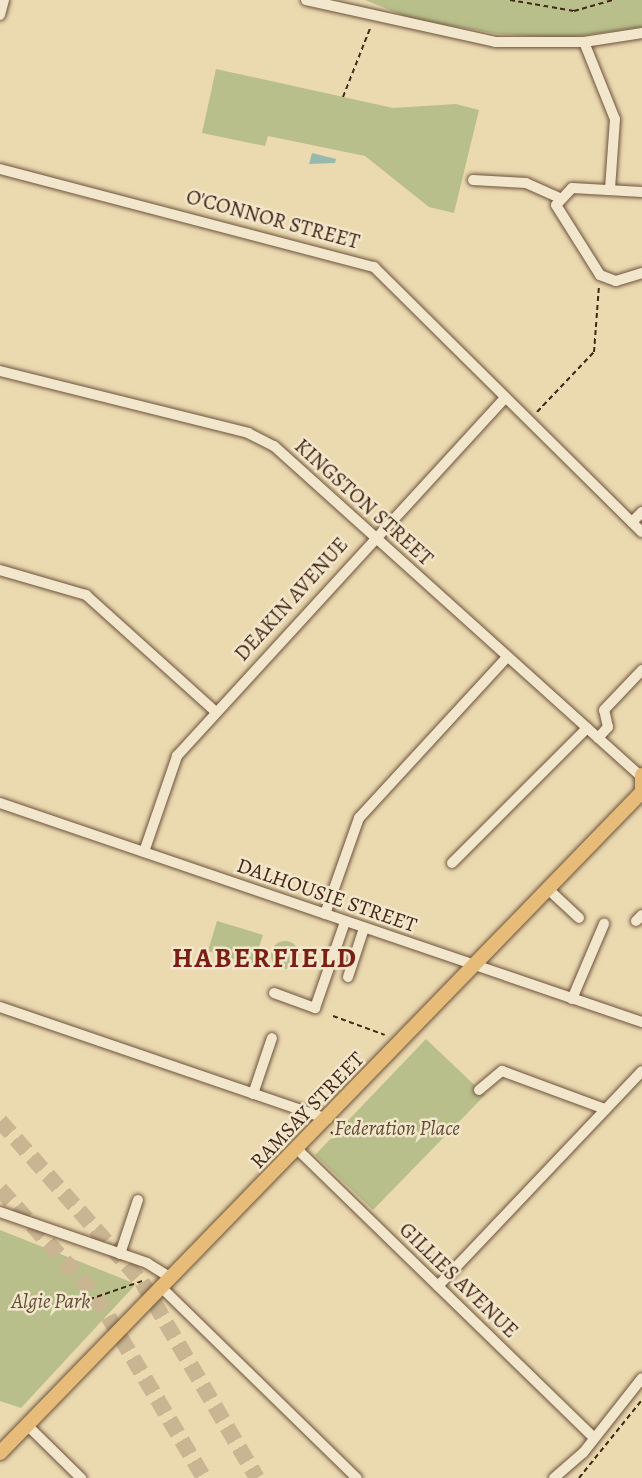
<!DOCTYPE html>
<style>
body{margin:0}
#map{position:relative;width:642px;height:1478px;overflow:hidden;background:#ebd9b0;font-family:Alegreya,serif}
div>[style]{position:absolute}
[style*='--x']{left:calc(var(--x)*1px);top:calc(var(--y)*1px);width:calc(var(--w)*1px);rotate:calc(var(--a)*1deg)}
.green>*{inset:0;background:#b9bf8a}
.round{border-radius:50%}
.water>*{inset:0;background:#98baac}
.highway-tunnel>*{height:16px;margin-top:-8px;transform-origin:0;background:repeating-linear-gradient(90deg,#c9b591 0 16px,transparent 0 24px)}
.path>*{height:2px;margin-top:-1px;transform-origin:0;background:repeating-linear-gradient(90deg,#422616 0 5px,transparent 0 8.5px)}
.roads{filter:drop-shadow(0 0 2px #6c533c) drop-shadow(0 0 2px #6c533c)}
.minor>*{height:10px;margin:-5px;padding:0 5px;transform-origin:5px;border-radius:5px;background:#f2e6cc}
.major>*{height:14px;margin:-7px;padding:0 7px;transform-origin:7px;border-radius:7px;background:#e6bc78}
span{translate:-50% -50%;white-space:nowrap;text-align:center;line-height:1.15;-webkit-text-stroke:5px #f2e6cc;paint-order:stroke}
.street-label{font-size:21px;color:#422616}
.park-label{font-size:21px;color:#604c33;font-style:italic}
.district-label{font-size:28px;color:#7a1f14;font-weight:700;letter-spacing:2px}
</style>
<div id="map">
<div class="green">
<i style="clip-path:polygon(365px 0,642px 0,642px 27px,565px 38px,498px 34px,412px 19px)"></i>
<i style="clip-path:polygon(216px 69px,393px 108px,456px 104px,479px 110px,454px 213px,429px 207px,365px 156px,268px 136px,265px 146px,202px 133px)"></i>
<i style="clip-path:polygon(217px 921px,263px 935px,253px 965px,208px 951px)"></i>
<i class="round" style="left:271px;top:941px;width:28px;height:28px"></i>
<i style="clip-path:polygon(426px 1039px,485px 1095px,373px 1210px,315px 1155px)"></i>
<i style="clip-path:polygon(0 1230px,136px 1284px,21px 1408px,0 1401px)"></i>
</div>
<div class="water">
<i style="clip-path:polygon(312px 153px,336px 159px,335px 163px,309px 164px)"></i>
</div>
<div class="highway-tunnel">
<i style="--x:0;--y:1121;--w:215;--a:48.6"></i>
<i style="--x:142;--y:1282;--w:227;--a:59.6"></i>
<i style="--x:0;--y:1189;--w:144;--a:48.1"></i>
<i style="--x:96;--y:1296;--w:212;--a:59.3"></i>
</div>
<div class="path">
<i style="--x:510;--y:0;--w:65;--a:9.8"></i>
<i style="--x:574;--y:11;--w:41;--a:-15.8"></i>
<i style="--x:343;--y:97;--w:76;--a:-68.5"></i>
<i style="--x:537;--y:412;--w:83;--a:-46.5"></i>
<i style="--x:594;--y:352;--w:66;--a:-85.7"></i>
<i style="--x:333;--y:1016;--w:55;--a:20.1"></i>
<i style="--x:331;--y:1132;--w:8;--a:45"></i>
<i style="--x:73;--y:1305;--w:76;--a:-19.1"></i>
<i style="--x:579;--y:1478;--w:100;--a:-51.1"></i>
</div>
<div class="roads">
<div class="minor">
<i style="--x:306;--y:0;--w:194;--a:12.5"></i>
<i style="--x:495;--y:42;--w:89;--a:0"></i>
<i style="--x:584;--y:42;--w:59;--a:-8.8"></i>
<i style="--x:0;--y:15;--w:16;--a:-75"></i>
<i style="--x:584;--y:42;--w:83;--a:68.1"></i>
<i style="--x:615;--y:119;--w:70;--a:94.1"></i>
<i style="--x:0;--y:169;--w:387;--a:14.7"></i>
<i style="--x:374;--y:267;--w:377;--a:44.7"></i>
<i style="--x:473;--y:180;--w:53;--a:3.2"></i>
<i style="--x:526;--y:183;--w:35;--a:24"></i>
<i style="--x:642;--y:192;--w:70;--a:-176.7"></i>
<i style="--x:572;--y:188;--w:23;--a:133"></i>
<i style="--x:556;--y:205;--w:83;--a:57.8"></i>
<i style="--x:600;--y:275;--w:17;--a:21"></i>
<i style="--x:616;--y:281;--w:27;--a:-17"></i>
<i style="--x:0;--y:371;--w:256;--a:14"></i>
<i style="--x:248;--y:433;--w:29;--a:27"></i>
<i style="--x:274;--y:446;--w:493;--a:42"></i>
<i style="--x:632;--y:522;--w:14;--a:-45"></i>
<i style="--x:0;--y:570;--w:90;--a:16.2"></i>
<i style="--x:86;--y:595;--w:173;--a:42"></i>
<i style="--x:598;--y:738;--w:15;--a:-48"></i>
<i style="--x:608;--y:727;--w:17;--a:-103"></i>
<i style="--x:604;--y:710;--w:55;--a:-46.5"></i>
<i style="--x:0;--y:803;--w:678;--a:18.84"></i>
<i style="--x:144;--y:852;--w:102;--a:-71"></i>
<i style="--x:177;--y:756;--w:486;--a:-47.5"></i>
<i style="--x:452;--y:863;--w:191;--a:-45"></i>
<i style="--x:549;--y:890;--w:41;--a:43"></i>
<i style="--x:325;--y:914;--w:102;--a:-70.5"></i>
<i style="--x:359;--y:818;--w:217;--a:-47.4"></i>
<i style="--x:636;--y:921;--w:8;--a:-45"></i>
<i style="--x:348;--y:977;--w:52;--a:-71.9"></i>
<i style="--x:274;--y:993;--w:44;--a:20.1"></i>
<i style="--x:315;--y:1008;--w:91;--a:-70.8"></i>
<i style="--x:572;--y:999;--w:82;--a:-66.9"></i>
<i style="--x:0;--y:1007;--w:346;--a:18.9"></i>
<i style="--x:479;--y:1090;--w:30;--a:-40"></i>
<i style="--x:502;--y:1071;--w:110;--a:20.3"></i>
<i style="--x:253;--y:1094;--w:59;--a:-71.3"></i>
<i style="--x:297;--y:1149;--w:414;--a:44.2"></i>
<i style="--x:0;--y:1212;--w:156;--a:19.1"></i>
<i style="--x:147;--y:1263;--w:28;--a:32"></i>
<i style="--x:120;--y:1254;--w:57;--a:-71.6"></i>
<i style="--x:438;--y:1286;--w:296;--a:-46.5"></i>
<i style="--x:162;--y:1288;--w:272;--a:44.3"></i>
<i style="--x:27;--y:1425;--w:76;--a:44.5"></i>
<i style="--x:554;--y:1478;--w:38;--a:-41"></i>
<i style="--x:583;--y:1453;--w:95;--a:-51.8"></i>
</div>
<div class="major">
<i style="--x:642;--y:775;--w:19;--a:90"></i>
<i style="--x:0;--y:1453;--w:920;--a:-45.84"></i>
</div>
</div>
<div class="street-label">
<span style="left:273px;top:219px;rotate:15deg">O'CONNOR STREET</span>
<span style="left:364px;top:502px;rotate:42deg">KINGSTON STREET</span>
<span style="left:291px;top:599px;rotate:-48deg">DEAKIN AVENUE</span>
<span style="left:327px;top:895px;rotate:19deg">DALHOUSIE STREET</span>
<span style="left:307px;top:1110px;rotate:-46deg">RAMSAY STREET</span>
<span style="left:459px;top:1280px;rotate:44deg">GILLIES AVENUE</span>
</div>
<div class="park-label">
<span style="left:397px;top:1128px">Federation Place</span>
<span style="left:51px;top:1301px">Algie Park</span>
</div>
<div class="district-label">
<span style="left:265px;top:958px">HABERFIELD</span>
</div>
</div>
